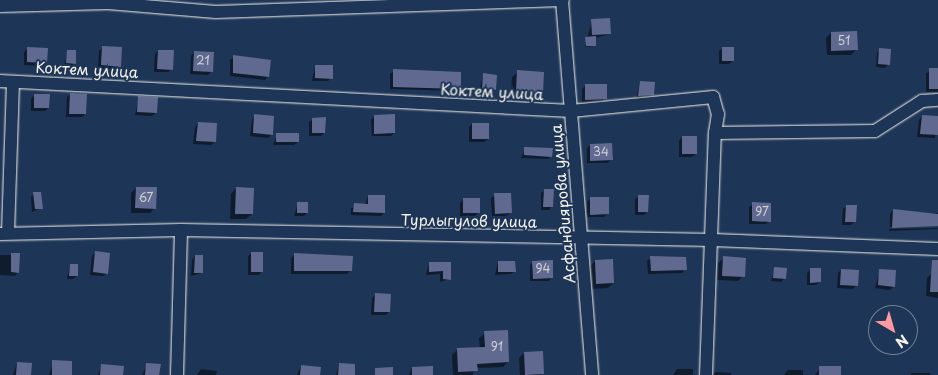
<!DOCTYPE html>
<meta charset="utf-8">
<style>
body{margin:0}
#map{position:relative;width:938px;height:375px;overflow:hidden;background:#1d3557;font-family:"Playpen Sans",sans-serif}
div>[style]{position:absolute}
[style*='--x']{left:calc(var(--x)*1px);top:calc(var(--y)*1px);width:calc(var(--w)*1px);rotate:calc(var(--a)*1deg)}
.shadow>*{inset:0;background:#0007}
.building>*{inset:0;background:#606a91}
.roads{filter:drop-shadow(0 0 1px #f4f1e8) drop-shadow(0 0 1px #f4f1e8)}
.minor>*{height:12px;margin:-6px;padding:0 6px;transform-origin:6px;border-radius:6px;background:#1d3557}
span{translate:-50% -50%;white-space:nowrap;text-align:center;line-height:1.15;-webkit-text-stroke:4px #1d3557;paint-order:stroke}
.number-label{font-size:12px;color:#cfcfd2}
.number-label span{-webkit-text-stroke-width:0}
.street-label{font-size:15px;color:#f4f1e8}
.north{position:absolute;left:868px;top:305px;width:50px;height:50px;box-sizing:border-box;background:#1d3557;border:1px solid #738091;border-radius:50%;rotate:142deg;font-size:14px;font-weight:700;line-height:20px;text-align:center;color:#f4f1e8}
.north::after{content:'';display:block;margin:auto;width:18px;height:22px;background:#ff9aa2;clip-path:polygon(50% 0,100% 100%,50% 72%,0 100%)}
</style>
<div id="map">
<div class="shadow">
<i style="clip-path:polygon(592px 20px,610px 34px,595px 38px,594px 46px,585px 47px)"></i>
<i style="clip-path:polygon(831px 33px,857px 49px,851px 55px,827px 55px,826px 38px)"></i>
<i style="clip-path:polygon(103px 47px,119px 66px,116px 69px,98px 68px,99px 51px)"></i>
<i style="clip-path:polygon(28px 48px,46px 63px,43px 66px,24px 65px,24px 52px)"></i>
<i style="clip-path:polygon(723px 48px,733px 61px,729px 64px,719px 64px,719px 51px)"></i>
<i style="clip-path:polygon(880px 49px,889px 64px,885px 68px,876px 67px,877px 53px)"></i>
<i style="clip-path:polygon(68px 51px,74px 63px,71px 67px,64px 66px)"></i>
<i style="clip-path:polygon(158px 51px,172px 69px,168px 72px,154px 72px,155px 54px)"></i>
<i style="clip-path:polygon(194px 52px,212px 71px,208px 75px,190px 74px,191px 56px)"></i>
<i style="clip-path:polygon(234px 57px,249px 57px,268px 76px,265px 80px,230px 76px,230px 60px)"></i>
<i style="clip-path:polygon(315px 66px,331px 78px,328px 81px,312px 81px)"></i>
<i style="clip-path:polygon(938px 69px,938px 92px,926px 92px,926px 73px)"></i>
<i style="clip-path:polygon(394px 71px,460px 88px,456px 91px,390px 89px,390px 74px)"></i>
<i style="clip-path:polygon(518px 72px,542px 93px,536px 98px,511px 96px,512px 77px)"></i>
<i style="clip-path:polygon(483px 75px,495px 90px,491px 93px,479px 92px)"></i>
<i style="clip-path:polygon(640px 82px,653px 94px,650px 98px,636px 99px)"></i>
<i style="clip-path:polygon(585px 86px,605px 99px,602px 102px,582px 103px,582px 89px)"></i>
<i style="clip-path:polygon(71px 94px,85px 114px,82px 117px,66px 117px,67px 97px)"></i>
<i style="clip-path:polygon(34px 95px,48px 108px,45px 111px,31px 111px,31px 99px)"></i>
<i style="clip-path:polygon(139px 98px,156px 113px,152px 116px,135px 115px)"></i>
<i style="clip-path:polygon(255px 115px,272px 134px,268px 138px,250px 136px,252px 119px)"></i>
<i style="clip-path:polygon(374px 116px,394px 133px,391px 136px,372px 136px,371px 120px)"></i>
<i style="clip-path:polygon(922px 116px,938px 117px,935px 138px,917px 137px,919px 120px)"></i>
<i style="clip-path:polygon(313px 119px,324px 133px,321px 136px,309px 136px,309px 122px)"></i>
<i style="clip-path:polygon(198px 123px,215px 142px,211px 145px,193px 144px,195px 127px)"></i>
<i style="clip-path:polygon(472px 124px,488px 139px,484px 142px,469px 142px,469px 127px)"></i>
<i style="clip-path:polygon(277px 134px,298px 142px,294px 145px,273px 145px)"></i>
<i style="clip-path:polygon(682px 137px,696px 154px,692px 157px,679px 157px,679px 141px)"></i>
<i style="clip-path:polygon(590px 145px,611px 159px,608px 163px,587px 163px,587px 148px)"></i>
<i style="clip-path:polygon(525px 149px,551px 156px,548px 159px,521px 158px)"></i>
<i style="clip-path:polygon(136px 188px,155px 208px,150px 213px,131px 213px,131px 193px)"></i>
<i style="clip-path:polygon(236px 188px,252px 214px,246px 219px,230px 219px,231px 194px)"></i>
<i style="clip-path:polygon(545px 190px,552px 206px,549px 210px,541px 210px,541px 193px)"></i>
<i style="clip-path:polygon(34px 194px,41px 208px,32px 212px,31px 197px)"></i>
<i style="clip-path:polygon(495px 195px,511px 212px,507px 216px,492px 216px,491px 198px)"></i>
<i style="clip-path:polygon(368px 196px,384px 196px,384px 213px,381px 216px,351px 215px,351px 208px,365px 205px)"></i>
<i style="clip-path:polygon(639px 196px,647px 212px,644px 215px,635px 215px,635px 199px)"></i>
<i style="clip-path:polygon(463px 199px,478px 213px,475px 216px,460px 216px,460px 203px)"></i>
<i style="clip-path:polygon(590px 199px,607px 214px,604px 217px,587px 217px,587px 202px)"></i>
<i style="clip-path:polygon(298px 203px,307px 213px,304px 216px,294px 216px)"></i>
<i style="clip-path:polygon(753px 204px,770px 221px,766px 224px,749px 224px,749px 207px)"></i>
<i style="clip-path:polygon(847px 206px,854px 222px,851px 225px,842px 225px,843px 209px)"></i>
<i style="clip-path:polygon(893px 210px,908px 211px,907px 215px,938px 213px,938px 225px,890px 227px,890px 214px)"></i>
<i style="clip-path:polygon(938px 228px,938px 229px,889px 231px,889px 229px)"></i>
<i style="clip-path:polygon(95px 253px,107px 273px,103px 276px,90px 275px,92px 256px)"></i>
<i style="clip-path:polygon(252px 253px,262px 271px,259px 275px,248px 275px,248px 256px)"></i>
<i style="clip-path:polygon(295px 254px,351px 270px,347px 274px,291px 274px,291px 258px)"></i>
<i style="clip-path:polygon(0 255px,19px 255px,18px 272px,15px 276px,0 275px)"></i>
<i style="clip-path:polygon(195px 256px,202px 273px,191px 276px,192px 260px)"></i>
<i style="clip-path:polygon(651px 258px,685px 269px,682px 273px,648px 274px,647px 261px)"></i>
<i style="clip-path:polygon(724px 258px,743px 276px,738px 281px,717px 280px,718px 263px)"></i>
<i style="clip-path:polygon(595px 261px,613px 283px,608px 288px,592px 289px,590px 266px)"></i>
<i style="clip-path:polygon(498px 262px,515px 271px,511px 274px,495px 275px)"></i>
<i style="clip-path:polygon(533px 262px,552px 277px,549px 281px,530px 281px,530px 265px)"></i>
<i style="clip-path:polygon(429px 263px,450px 264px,450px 279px,440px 282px,440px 274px,426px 275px)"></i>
<i style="clip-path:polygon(70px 265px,77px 276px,73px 279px,67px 279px)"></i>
<i style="clip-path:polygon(775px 268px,785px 278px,781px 282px,771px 281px)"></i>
<i style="clip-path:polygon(811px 269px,820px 282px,816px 285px,807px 285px,807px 273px)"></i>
<i style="clip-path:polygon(841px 270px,857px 285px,853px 289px,837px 288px,838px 273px)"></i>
<i style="clip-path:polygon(880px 270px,894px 286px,890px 290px,875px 288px)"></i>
<i style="clip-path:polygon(932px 273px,938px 274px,938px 298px,926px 296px,927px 278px)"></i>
<i style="clip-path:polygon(375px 295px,389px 312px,386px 315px,371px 315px,372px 298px)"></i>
<i style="clip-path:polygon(485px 333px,508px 362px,503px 367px,476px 368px,472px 375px,453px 375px,452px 355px,457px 350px,480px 349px,479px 338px)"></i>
<i style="clip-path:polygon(524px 353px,542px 374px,541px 375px,520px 375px,519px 358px)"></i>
<i style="clip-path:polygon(53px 362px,71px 375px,49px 375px)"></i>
<i style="clip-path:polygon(17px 363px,30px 375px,13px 375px)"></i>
<i style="clip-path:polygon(147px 364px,158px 375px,142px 375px)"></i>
<i style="clip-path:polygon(339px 364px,354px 375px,336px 375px)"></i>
<i style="clip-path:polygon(102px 365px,122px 375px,98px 375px)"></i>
<i style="clip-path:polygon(301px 366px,319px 375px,297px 375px)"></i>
<i style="clip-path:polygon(412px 368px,432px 375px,409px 375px)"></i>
<i style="clip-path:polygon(820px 368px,840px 375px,815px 375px)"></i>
<i style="clip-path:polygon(201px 369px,217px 371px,216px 375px,197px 375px)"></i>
<i style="clip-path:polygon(677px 369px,693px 369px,693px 375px,673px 375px)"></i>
<i style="clip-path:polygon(788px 370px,803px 370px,803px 375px,784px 375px)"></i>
<i style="clip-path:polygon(715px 372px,731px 373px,731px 375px,712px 375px)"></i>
<i style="clip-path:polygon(912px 373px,930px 373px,930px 375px,910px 375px)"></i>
</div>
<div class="building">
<i style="clip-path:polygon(610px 18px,611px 34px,592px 35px,591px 19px)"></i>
<i style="clip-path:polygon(857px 31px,858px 50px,831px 51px,831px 32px)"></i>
<i style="clip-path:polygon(596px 36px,596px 46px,586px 46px,585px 37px)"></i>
<i style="clip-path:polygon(102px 46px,122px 47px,121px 67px,101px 65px)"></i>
<i style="clip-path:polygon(27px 47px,48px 48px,47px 63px,27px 62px)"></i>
<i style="clip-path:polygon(722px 47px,734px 47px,734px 61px,722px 61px)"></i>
<i style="clip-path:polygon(879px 48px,891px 49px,890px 65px,878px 64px)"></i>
<i style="clip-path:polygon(67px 50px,76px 50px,76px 64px,66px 63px)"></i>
<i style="clip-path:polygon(158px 50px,174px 50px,173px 70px,157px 69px)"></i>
<i style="clip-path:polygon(194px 51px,214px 52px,213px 72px,193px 71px)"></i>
<i style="clip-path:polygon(233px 55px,271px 60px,269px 77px,233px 73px)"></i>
<i style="clip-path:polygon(315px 65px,333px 65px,333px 79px,315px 78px)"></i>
<i style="clip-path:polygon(929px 68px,938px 68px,938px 89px,929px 89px)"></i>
<i style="clip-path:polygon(393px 69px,461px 72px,461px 89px,393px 87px)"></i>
<i style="clip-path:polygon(517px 70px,544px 72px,543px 93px,516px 91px)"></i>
<i style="clip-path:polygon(483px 73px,497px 75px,496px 90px,482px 89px)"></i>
<i style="clip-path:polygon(640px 81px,655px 82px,654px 95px,638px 96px)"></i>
<i style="clip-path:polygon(585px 84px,607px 84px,607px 99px,585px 100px)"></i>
<i style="clip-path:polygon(70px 93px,87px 94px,86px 114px,69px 114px)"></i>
<i style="clip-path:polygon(34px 94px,50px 94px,49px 108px,34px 108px)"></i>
<i style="clip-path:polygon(138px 96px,158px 97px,157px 113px,137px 112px)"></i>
<i style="clip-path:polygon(254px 114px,274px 116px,273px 135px,253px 133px)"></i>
<i style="clip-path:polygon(395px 114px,395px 133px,374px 134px,374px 115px)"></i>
<i style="clip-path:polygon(922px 115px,938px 116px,938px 135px,920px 134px)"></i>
<i style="clip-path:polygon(326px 117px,325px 133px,312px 133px,312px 118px)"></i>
<i style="clip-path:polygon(198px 122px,217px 123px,216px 142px,196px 141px)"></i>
<i style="clip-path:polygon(472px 123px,489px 123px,489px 139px,472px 139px)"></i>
<i style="clip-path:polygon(276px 133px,299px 133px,299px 142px,276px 142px)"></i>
<i style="clip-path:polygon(682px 136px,697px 136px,697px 154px,682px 154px)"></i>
<i style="clip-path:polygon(612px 143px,613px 160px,590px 161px,590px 144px)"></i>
<i style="clip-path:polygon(524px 147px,553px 148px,552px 157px,524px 155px)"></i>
<i style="clip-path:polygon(136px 187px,157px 187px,156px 209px,135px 208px)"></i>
<i style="clip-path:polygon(236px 187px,254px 188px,253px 214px,235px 214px)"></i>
<i style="clip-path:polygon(544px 189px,554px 189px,553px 207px,543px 207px)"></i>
<i style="clip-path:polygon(33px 192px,41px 192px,43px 209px,35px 209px)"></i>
<i style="clip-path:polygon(494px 193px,511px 193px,512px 213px,495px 214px)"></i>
<i style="clip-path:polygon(368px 195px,385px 195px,385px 213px,353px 212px,354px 203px,368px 204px)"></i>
<i style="clip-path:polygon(638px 195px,649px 195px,648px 212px,638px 212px)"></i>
<i style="clip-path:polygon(590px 197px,609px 197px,609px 214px,590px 215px)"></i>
<i style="clip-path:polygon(463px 198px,480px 198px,480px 213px,463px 213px)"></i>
<i style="clip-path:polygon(297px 202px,308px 202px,308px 213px,297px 213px)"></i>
<i style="clip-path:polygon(752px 202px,771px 203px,771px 222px,752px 221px)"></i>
<i style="clip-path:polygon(846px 205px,857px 205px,856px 222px,845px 222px)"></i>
<i style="clip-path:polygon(893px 209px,938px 214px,938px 226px,892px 228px)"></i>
<i style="clip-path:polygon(95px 251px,110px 253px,108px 274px,93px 272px)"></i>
<i style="clip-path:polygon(251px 252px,263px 252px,263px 272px,251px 272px)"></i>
<i style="clip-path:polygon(11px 253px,20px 253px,19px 273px,11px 272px)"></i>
<i style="clip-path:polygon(294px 253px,353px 256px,352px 271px,294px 271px)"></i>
<i style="clip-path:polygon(195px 255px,203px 255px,203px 273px,194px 273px)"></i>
<i style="clip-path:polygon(650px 256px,686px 257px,687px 270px,651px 271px)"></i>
<i style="clip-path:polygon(723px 256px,746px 258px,745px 277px,722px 276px)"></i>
<i style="clip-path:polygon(613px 259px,614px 283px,596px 284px,595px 260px)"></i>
<i style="clip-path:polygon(553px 260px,553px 278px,533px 279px,532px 261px)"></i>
<i style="clip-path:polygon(932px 260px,938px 260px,938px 292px,930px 292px)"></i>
<i style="clip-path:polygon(498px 261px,515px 261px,516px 272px,498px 272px)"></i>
<i style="clip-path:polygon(429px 262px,451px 262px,451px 280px,443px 279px,443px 271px,429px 272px)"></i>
<i style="clip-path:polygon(70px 264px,78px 264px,78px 276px,69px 276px)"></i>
<i style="clip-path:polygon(774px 267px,787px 268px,786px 279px,773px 278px)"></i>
<i style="clip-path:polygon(810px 268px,821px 268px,821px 282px,810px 283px)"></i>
<i style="clip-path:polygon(841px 269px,859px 270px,858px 286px,840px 285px)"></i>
<i style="clip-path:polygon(879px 269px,896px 270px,895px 287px,878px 285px)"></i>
<i style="clip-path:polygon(375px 293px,391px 294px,390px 312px,374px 312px)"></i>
<i style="clip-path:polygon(508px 330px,509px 362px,477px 364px,478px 371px,458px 372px,457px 348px,485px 347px,484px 331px)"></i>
<i style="clip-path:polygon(543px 351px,544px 374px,525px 375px,524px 352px)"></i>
<i style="clip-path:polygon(52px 360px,72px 361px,72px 375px,52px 375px)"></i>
<i style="clip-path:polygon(17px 362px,32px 363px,31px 375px,16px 375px)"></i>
<i style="clip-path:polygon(146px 363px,161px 364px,159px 375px,145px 375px)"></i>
<i style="clip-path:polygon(339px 363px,355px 364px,355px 375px,338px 375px)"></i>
<i style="clip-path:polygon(101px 364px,124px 366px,123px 375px,100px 375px)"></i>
<i style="clip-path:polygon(301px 365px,321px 367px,320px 375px,300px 375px)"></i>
<i style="clip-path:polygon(433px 366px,433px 375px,412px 375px,412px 367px)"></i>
<i style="clip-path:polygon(819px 366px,841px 366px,841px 375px,819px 375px)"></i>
<i style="clip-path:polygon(393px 367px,393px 375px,375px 375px,375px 368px)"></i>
</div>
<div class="roads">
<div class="minor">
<i style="--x:562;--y:0;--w:376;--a:85.4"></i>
<i style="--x:0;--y:6;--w:108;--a:-1.6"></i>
<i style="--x:108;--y:3;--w:108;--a:4.8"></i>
<i style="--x:216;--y:12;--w:347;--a:-2"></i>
<i style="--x:0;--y:81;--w:572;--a:3.01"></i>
<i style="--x:571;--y:111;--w:143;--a:-5.6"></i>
<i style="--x:713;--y:97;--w:18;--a:74"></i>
<i style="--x:718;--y:114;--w:19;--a:99"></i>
<i style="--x:715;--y:133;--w:160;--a:-0.7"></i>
<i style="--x:875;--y:131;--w:56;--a:-32.6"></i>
<i style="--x:922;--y:101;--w:16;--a:-4"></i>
<i style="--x:8;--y:233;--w:151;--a:-88.1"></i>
<i style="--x:0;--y:234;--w:181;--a:-1.3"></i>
<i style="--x:181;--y:230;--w:532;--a:1.08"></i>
<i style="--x:713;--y:240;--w:225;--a:2.3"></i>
<i style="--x:177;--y:375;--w:145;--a:-88.4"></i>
<i style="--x:706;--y:375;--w:242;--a:-87.9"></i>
</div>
</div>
<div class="number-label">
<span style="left:844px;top:41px">51</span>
<span style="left:203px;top:61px">21</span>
<span style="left:601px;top:152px">34</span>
<span style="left:146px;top:198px">67</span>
<span style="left:762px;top:212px">97</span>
<span style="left:543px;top:269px">94</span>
<span style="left:497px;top:347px">91</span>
</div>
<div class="street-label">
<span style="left:87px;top:69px;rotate:3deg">Коктем улица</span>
<span style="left:492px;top:91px;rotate:3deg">Коктем улица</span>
<span style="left:562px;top:204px;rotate:-95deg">Асфандиярова улица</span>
<span style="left:469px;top:220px;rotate:1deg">Турлыгулов улица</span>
</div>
<div class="north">N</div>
</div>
